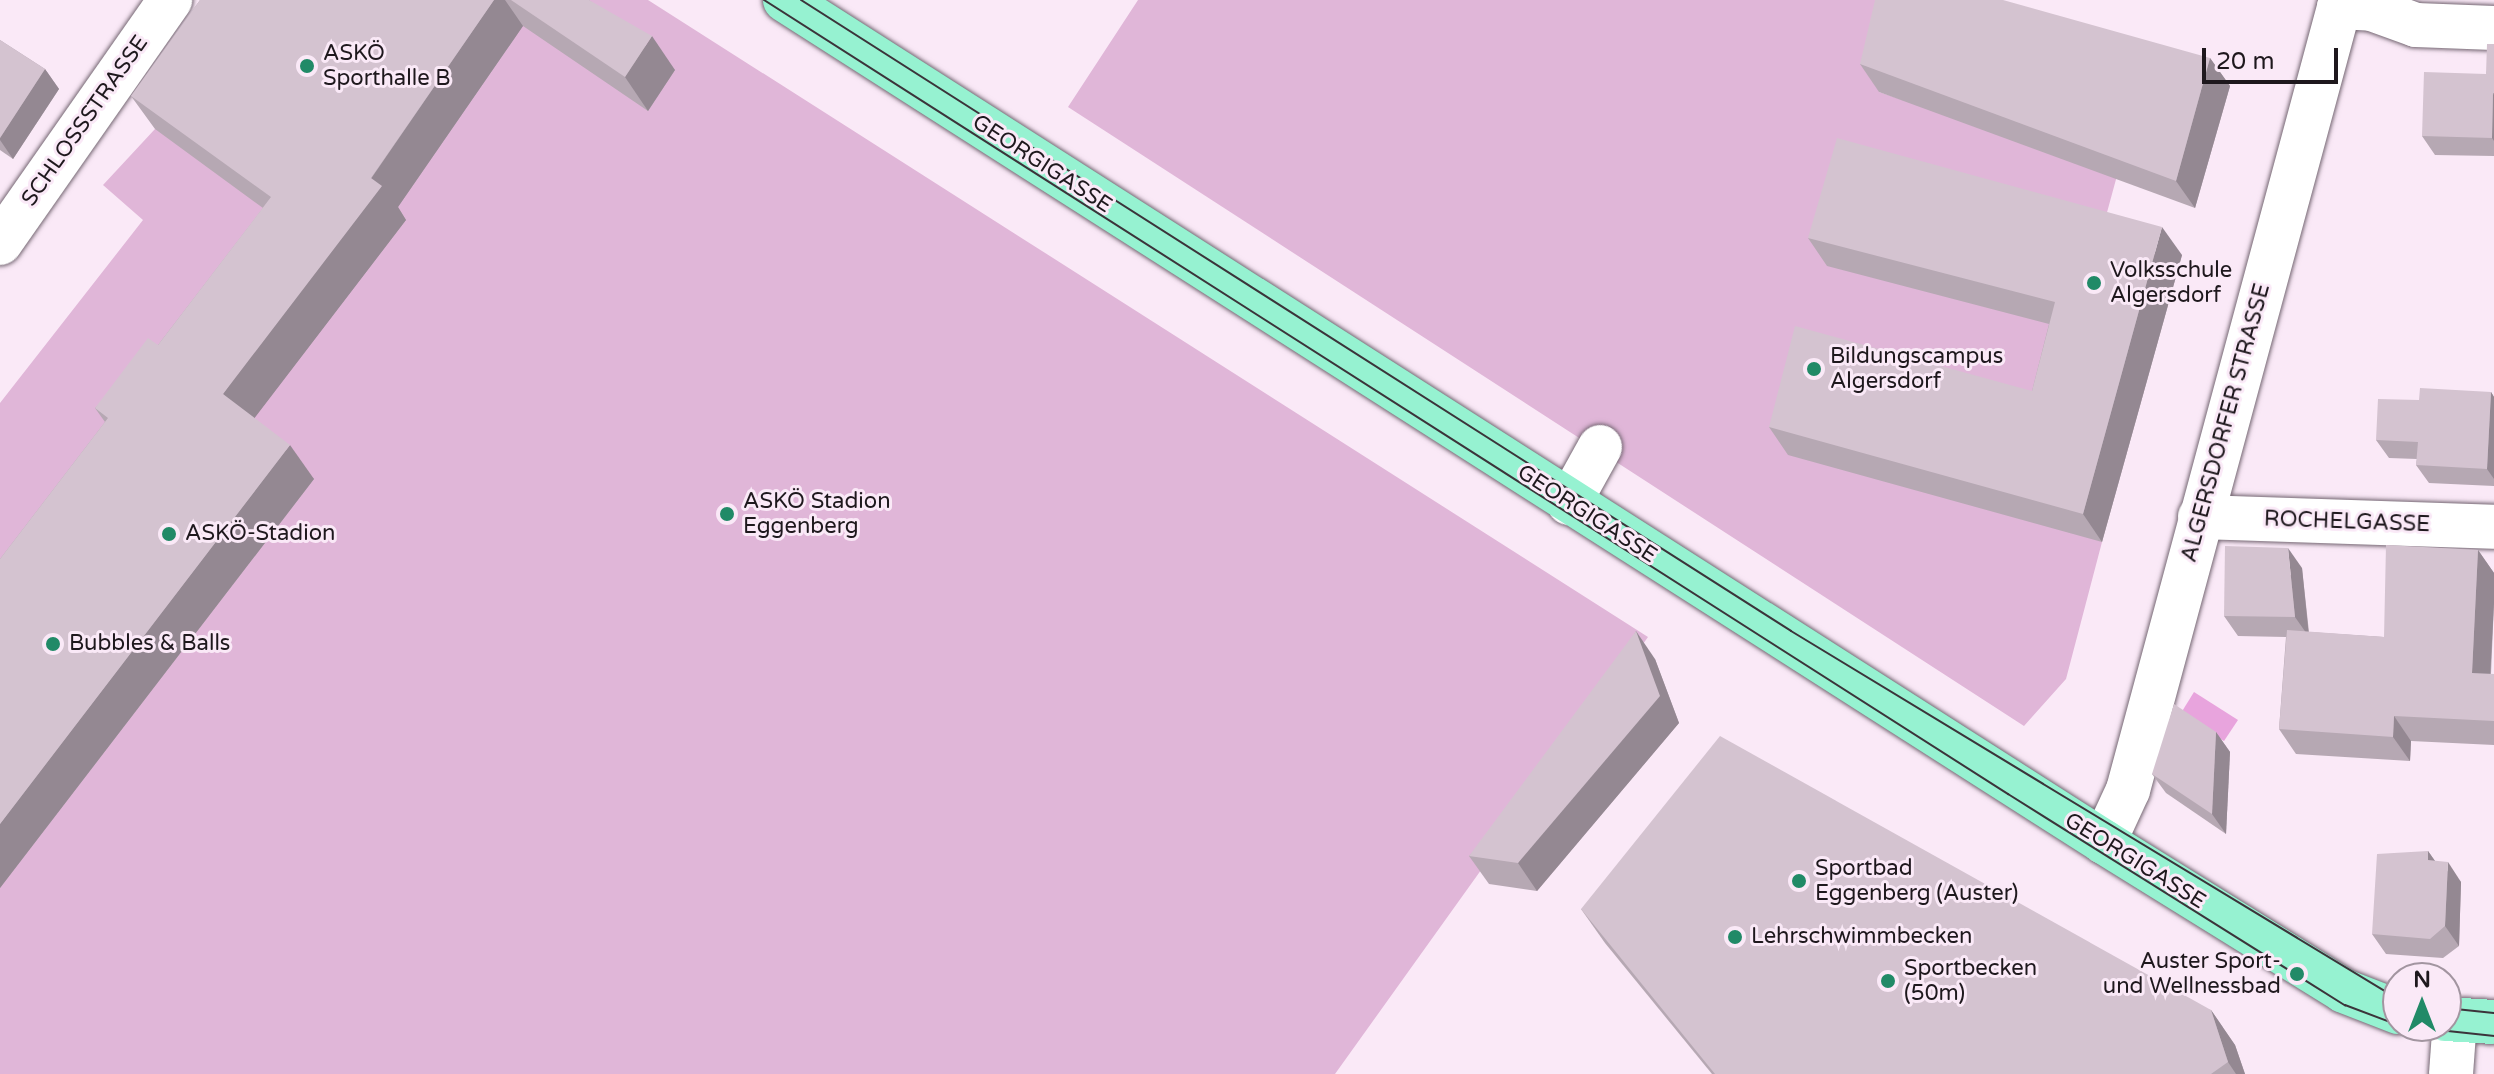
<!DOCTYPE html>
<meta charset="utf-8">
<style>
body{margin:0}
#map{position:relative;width:2494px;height:1074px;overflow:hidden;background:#fae9f7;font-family:"Varela Round",sans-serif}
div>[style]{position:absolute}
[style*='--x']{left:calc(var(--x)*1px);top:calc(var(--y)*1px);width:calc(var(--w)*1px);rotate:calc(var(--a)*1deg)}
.green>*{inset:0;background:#e0b6d8}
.water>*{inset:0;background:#e8a4dd}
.roads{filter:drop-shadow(0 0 2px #756773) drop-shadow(0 0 2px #756773)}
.minor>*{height:44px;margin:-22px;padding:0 22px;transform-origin:22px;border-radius:22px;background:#fff}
.major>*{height:44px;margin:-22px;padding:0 22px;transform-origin:22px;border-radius:22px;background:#96f2d1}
.tram>*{height:2px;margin:-1px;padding:0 1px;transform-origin:1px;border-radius:1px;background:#3b343a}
.wall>*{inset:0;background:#b6a8b3}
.shaded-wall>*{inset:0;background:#948892}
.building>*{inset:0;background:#d4c3d0}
.dots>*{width:22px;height:22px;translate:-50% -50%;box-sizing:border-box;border:4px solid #fae9f7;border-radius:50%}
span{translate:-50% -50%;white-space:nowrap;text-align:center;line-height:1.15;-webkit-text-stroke:6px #fae9f7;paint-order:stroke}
.poi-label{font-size:22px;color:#1e181d}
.left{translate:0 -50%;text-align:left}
.right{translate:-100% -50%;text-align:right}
.street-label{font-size:22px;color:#1e181d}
.north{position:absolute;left:2382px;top:962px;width:80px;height:80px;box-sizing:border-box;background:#fae9f7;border:2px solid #a295a0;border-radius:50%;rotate:0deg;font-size:22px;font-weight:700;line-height:32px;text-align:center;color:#1e181d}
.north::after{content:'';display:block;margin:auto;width:28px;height:36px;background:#218a67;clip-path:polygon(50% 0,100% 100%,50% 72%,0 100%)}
.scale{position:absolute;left:2202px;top:48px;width:136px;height:36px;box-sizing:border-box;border:4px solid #1e181d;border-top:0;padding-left:10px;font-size:24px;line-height:28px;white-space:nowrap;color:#1e181d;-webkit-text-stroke:6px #fae9f7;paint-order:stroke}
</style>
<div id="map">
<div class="green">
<i style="clip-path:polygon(249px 0,648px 0,1648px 637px,1335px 1074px,0 1074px,0 403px,143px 220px,103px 185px,155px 129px)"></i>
<i style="clip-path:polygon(1138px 0,1901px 0,1879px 92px,2118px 172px,2075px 330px,2102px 542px,2066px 679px,2024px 726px,1068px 107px)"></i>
</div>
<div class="water">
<i style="clip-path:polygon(2194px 692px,2238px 720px,2224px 741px,2181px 713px)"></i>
</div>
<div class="roads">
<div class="minor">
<i style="--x:2339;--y:7;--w:33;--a:3"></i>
<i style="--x:2372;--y:9;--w:47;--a:20"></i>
<i style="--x:2416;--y:25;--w:78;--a:2.2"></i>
<i style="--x:0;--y:243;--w:297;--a:-55"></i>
<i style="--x:1569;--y:503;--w:64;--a:-61"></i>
<i style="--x:2200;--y:517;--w:294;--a:1.9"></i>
<i style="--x:2104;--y:842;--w:57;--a:-65.2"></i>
<i style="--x:2128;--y:790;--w:818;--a:-74.91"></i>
<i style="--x:2451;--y:1074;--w:54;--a:-85.8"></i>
</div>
<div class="major">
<i style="--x:785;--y:0;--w:1565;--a:32.55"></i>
<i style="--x:2104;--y:842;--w:282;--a:31.8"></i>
<i style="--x:2344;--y:991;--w:58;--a:21.3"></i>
<i style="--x:2446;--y:1019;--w:48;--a:3.6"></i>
</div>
</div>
<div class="tram">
<i style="--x:764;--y:0;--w:1476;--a:32.55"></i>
<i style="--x:2008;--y:794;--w:398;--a:32.1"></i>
<i style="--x:2345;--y:1005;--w:57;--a:20.7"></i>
<i style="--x:801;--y:0;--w:1174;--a:32.51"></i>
<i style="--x:1791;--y:631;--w:710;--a:31.23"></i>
<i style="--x:2446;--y:1008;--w:48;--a:5.9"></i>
<i style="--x:2401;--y:1026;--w:94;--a:6.1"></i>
</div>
<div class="wall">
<i style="clip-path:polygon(200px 0,589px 0,675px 70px,648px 111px,523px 26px,398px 207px,406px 220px,254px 418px,314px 479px,0 888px,0 559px,105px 422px,95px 408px,158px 345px,263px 208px,155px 129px,131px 96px)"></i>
<i style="clip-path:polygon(0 40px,45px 69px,59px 89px,13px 159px,0 150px)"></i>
<i style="clip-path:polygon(2494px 44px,2494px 156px,2435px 155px,2422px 136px,2486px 74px)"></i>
<i style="clip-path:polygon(2210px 58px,2230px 86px,2195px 208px,1879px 92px,1860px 64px)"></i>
<i style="clip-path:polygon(1808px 238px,2182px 255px,2102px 542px,1788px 455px,1769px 427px,2032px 391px,2049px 324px,1827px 266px)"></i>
<i style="clip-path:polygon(2491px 392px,2494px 397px,2494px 486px,2429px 483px,2416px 465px,2417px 459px,2389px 458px,2376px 440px,2419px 400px)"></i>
<i style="clip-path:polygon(2478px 550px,2494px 573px,2494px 603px,2491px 674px,2494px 674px,2494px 745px,2411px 741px,2410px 761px,2296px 754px,2279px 729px,2286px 637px,2238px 636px,2224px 616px,2302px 568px,2309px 632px,2384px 637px)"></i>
<i style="clip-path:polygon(1655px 659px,1679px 723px,1537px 891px,1489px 884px,1469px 856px)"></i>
<i style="clip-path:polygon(2216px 732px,2230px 752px,2226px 834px,2166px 793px,2152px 774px)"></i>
<i style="clip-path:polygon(2428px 851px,2435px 861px,2461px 882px,2459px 946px,2443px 958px,2386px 954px,2372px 934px)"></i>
<i style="clip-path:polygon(1581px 909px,2211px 1010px,2235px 1045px,2245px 1074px,1712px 1074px,1605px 943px)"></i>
</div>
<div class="shaded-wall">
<i style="clip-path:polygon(494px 0,505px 0,523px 26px,398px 207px,406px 220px,247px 428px,223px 394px)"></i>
<i style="clip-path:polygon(652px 36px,675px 70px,648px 111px,625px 77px)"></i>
<i style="clip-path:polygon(2210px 58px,2230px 86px,2195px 208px,2176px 181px)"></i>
<i style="clip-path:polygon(45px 69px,59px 89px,13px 159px,0 140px,0 138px)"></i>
<i style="clip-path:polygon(2493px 93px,2494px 95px,2494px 141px,2492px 138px)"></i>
<i style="clip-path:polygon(2162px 227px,2182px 255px,2102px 542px,2083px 514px)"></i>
<i style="clip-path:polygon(2491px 392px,2494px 397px,2494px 479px,2487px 469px)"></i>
<i style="clip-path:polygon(290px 445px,314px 479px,0 888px,0 824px)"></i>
<i style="clip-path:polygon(2288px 548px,2302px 568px,2309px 637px,2295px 617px)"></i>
<i style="clip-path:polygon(2478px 550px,2494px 573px,2494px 603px,2489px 698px,2472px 673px)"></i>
<i style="clip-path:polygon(1636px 631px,1655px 659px,1679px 723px,1537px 891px,1518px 863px)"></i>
<i style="clip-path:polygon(2394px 716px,2411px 741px,2410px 761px,2393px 737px)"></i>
<i style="clip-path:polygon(2216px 732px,2230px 752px,2226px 834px,2212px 814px)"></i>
<i style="clip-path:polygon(2428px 851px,2442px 871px,2428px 860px)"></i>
<i style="clip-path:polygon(2448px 862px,2461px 882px,2459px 946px,2445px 926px)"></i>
<i style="clip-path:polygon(2211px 1010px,2235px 1045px,2245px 1074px,2236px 1074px,2228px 1062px)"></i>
</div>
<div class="building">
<i style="clip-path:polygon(200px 0,494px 0,371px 178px,382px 186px,223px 394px,290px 445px,0 824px,0 559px,108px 418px,95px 408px,148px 338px,158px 345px,271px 197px,131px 96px)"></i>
<i style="clip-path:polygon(511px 0,589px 0,652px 36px,625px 77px)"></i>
<i style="clip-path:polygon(1875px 0,2003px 0,2210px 58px,2176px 181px,1860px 64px)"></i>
<i style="clip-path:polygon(0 40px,45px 69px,0 138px)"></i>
<i style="clip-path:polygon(2487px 44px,2494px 44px,2494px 93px,2493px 93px,2492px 138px,2422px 136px,2424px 72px,2486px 74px)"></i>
<i style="clip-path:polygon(1837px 138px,2162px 227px,2083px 514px,1769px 427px,1795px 326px,2032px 391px,2055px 302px,1808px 238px)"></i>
<i style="clip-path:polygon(2420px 388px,2491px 392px,2487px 469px,2416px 465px,2418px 442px,2376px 440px,2378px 399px,2419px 400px)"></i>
<i style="clip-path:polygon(2386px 545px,2478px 550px,2472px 673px,2494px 674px,2494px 721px,2394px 716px,2393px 737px,2279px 729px,2287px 630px,2384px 637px)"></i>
<i style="clip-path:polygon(2225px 546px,2288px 548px,2295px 617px,2224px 616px)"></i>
<i style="clip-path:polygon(1636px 631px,1660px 696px,1518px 863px,1469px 856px)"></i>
<i style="clip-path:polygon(2174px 704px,2216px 732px,2212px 814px,2152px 774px)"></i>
<i style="clip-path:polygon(1720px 736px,2211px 1010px,2228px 1062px,2211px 1074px,1715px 1074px,1581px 909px)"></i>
<i style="clip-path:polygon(2428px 851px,2428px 860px,2448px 862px,2445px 926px,2430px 939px,2372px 934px,2377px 854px)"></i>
</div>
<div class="dots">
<i style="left:307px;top:66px;background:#218a67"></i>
<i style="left:2094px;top:283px;background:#218a67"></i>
<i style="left:1814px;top:369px;background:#218a67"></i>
<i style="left:727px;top:514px;background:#218a67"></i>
<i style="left:169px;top:534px;background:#218a67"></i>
<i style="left:53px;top:644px;background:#218a67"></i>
<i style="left:1799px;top:881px;background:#218a67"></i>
<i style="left:1735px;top:937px;background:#218a67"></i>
<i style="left:2297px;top:974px;background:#218a67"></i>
<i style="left:1888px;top:981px;background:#218a67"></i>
</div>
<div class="poi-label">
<span class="left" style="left:323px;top:66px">ASKÖ<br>Sporthalle B</span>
<span class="left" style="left:2110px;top:283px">Volksschule<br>Algersdorf</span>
<span class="left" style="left:1830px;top:369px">Bildungscampus<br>Algersdorf</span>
<span class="left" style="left:743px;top:514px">ASKÖ Stadion<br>Eggenberg</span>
<span class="left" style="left:185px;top:534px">ASKÖ-Stadion</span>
<span class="left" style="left:69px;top:644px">Bubbles &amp; Balls</span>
<span class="left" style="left:1815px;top:881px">Sportbad<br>Eggenberg (Auster)</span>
<span class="left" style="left:1751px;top:937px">Lehrschwimmbecken</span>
<span class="right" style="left:2281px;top:974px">Auster Sport-<br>und Wellnessbad</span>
<span class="left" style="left:1904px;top:981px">Sportbecken<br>(50m)</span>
</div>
<div class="street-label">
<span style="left:85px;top:121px;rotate:-55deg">SCHLOSSSTRASSE</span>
<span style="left:1042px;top:164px;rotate:33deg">GEORGIGASSE</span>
<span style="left:2226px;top:423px;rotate:-75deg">ALGERSDORFER STRASSE</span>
<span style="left:1587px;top:514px;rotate:33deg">GEORGIGASSE</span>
<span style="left:2347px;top:522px;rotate:2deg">ROCHELGASSE</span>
<span style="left:2135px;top:861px;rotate:32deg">GEORGIGASSE</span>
</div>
<div class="north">N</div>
<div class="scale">20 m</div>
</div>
